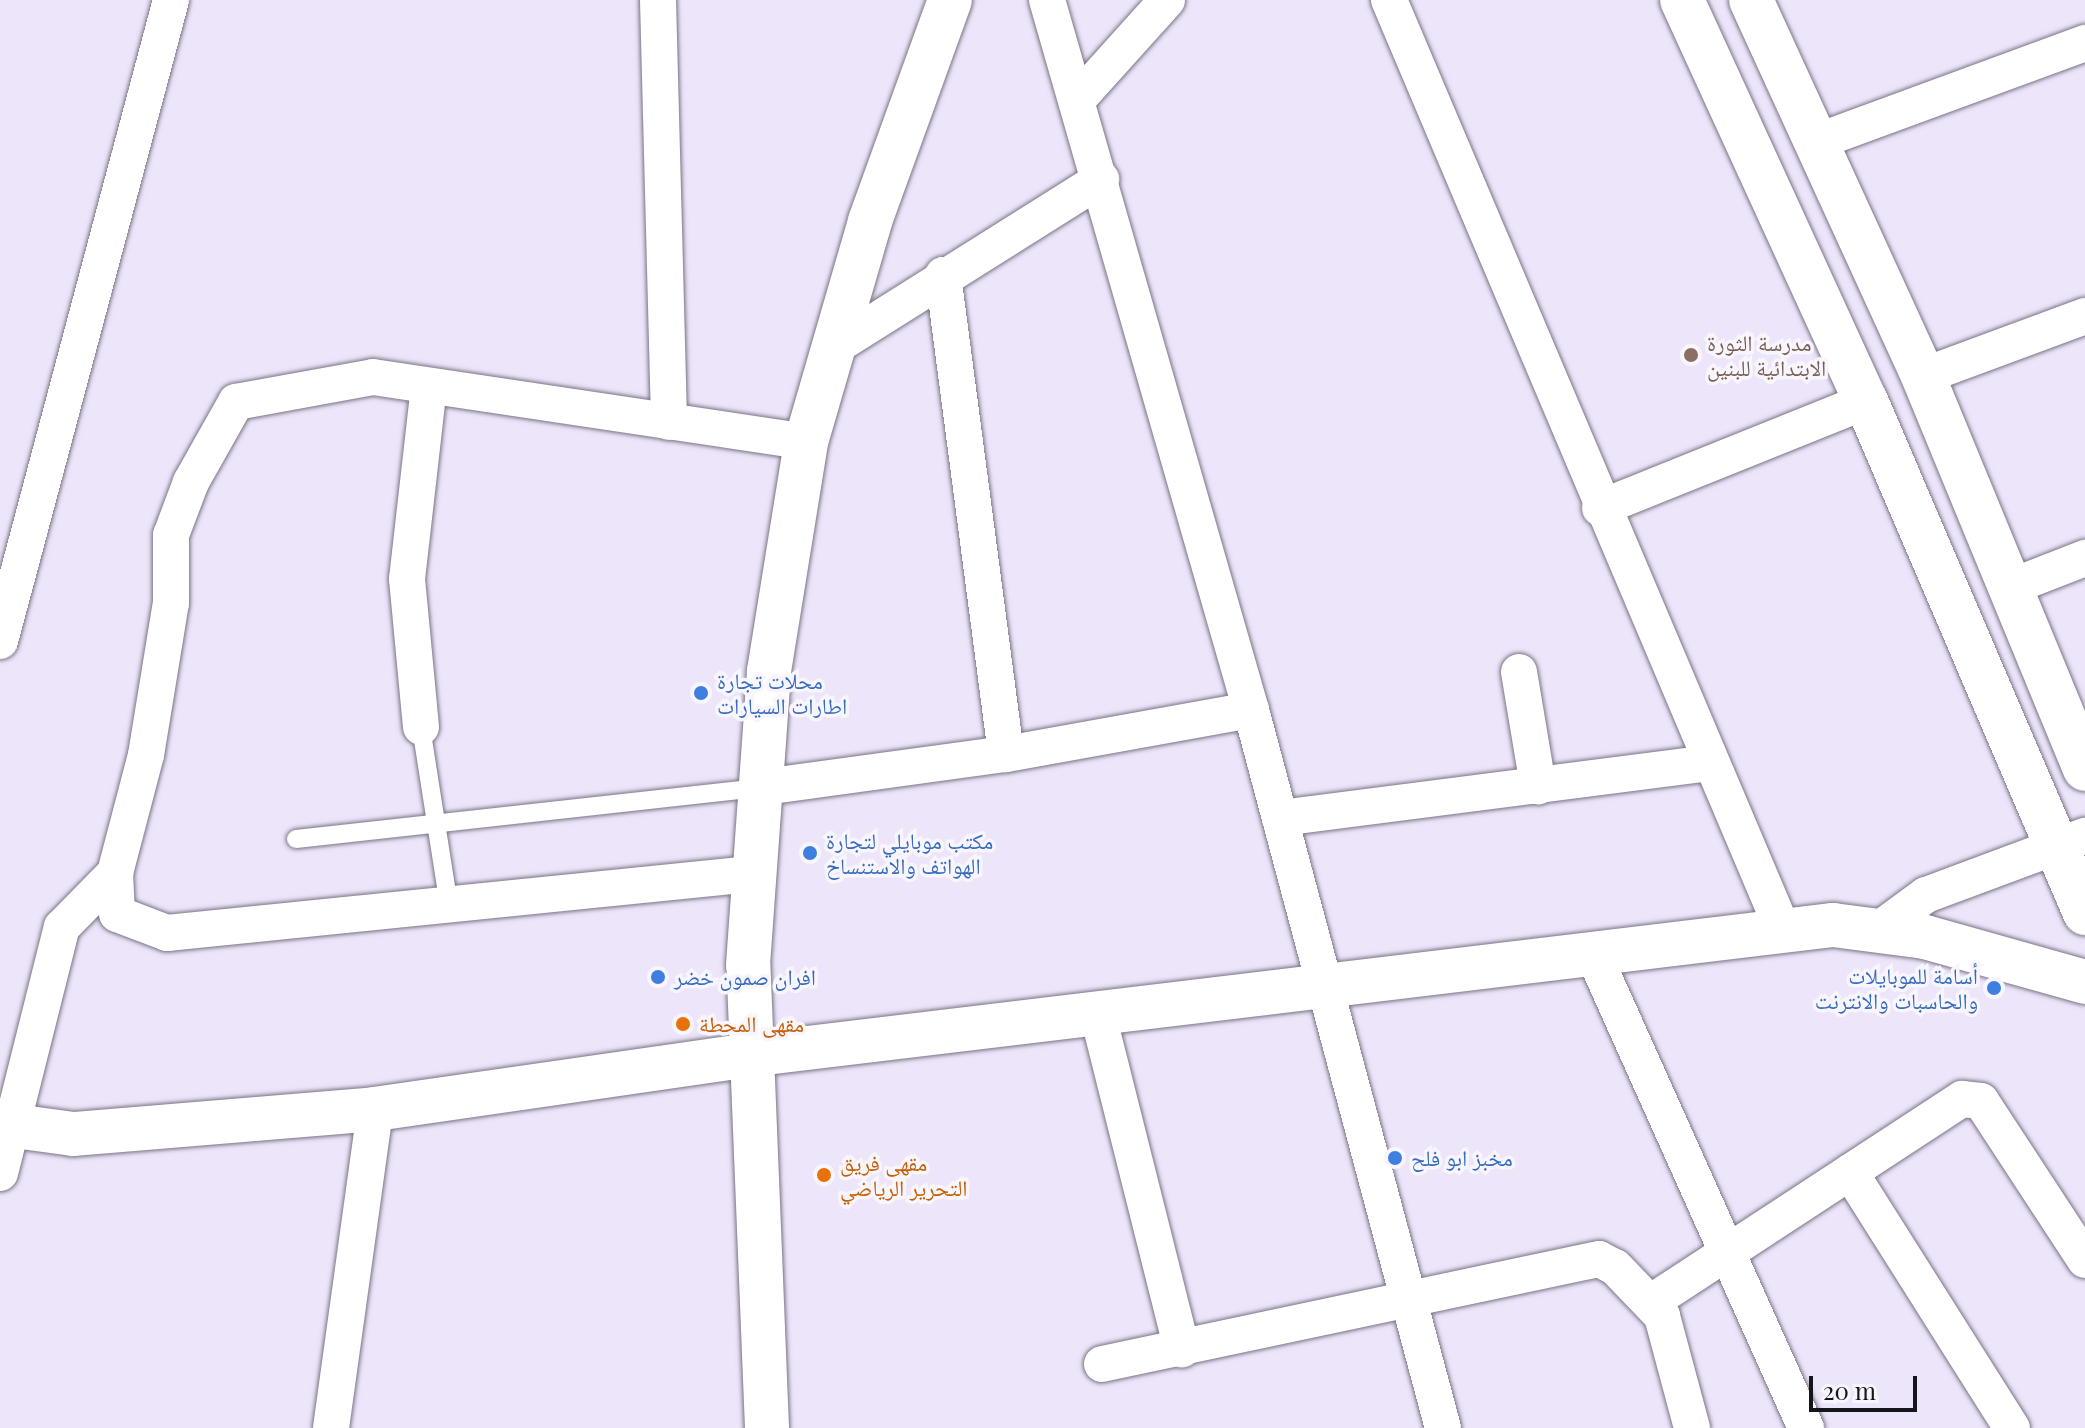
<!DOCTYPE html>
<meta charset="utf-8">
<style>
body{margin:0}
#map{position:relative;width:2085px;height:1428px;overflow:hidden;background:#ede5fa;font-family:"Playfair Display","Noto Naskh Arabic",serif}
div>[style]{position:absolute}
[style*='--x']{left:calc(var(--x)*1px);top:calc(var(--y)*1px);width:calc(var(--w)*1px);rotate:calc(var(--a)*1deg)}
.roads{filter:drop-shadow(0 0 2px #7b7386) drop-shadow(0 0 2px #7b7386)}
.lane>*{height:18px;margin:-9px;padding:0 9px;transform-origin:9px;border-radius:9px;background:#fff}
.street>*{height:36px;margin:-18px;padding:0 18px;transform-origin:18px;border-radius:18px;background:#fff}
.secondary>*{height:44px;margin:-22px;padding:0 22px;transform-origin:22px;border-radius:22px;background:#fff}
.primary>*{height:44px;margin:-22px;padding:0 22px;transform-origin:22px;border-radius:22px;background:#fff}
.dots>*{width:22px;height:22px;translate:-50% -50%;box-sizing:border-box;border:4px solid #f8f5fd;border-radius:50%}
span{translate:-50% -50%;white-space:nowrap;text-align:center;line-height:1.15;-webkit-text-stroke:7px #f8f5fd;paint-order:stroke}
.education-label{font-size:22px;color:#785e54}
.left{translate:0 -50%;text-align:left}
.shop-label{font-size:22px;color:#366cbe}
.right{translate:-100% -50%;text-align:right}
.food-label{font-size:22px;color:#c56008}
.scale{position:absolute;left:1809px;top:1376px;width:108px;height:36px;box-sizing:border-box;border:4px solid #17151c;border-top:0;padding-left:10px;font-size:24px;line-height:28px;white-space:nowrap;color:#17151c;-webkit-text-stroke:6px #f8f5fd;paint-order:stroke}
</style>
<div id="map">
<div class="roads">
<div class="lane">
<i style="--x:421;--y:727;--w:181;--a:81.1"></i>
<i style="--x:296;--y:839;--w:464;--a:-6.3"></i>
</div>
<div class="street">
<i style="--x:658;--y:0;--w:422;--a:88.5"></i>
<i style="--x:1047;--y:0;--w:739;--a:73.97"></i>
<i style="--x:1251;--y:710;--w:743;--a:75.03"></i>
<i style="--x:1389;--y:0;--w:1008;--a:67.05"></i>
<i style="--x:1078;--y:99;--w:133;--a:-48"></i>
<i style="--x:1816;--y:142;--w:287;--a:-20.2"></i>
<i style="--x:943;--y:275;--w:483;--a:82.5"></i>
<i style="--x:833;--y:348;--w:317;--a:-32.2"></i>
<i style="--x:1923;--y:376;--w:173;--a:-20.3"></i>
<i style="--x:1600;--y:508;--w:287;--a:-21.9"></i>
<i style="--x:2008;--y:588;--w:83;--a:-21.3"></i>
<i style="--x:0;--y:641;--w:663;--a:-75.06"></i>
<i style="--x:1519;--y:672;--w:116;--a:80.5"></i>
<i style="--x:421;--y:727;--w:149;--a:-95.4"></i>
<i style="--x:407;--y:579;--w:194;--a:-83.5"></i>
<i style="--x:757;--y:788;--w:251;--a:-7.8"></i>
<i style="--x:1006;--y:754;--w:249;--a:-10.2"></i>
<i style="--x:1280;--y:818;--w:434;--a:-7.3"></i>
<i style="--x:751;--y:874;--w:587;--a:174.23"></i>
<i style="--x:167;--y:933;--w:53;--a:-159.2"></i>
<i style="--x:117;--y:914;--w:41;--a:-92.8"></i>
<i style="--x:115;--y:873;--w:122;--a:-75.3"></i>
<i style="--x:146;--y:755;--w:154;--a:-80.7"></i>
<i style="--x:171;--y:603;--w:68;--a:-90"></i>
<i style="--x:171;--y:535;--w:57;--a:-69.3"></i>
<i style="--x:191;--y:482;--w:92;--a:-60.6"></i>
<i style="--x:236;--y:402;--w:139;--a:-10.3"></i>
<i style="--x:373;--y:377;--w:438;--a:8.5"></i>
<i style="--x:1881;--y:928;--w:56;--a:-36.3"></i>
<i style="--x:1926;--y:895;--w:170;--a:-20.4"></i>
<i style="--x:1592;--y:951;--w:523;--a:65.84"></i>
<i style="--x:1097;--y:1011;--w:349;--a:75.9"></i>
<i style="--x:1850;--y:1172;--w:303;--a:57.7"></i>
<i style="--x:0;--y:1173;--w:254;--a:-75.9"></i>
<i style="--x:62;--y:927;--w:76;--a:-45.5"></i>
<i style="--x:1650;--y:1303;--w:373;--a:-33.2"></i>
<i style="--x:1962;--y:1099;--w:19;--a:6"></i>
<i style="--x:1981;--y:1101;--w:190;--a:56.8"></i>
<i style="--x:1102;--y:1364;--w:508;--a:-11.93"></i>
<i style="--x:1599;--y:1259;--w:18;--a:27"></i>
<i style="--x:1615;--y:1267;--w:68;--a:46.2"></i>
<i style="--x:1662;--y:1316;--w:116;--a:75"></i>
<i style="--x:331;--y:1428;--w:322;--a:-82.1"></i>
</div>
<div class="secondary">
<i style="--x:1682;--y:0;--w:441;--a:65.4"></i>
<i style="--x:1866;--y:401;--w:557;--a:66.84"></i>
<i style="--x:1751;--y:0;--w:413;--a:65.4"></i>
<i style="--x:1923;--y:376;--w:425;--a:67.6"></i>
<i style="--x:0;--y:1124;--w:74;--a:7.8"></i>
<i style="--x:73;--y:1134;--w:303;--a:-4.7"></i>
<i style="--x:375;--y:1109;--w:378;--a:-8.2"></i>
<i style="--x:749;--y:1055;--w:1092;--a:-6.84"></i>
<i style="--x:1833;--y:925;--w:93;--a:7.4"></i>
<i style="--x:1925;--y:937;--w:166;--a:15.7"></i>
</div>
<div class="primary">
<i style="--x:767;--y:1428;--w:463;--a:-92.3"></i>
<i style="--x:748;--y:965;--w:295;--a:-85.9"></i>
<i style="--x:769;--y:671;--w:232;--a:-80.8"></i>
<i style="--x:806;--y:442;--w:230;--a:-73.8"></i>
<i style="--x:870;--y:221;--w:235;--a:-70.1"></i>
</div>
</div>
<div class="dots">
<i style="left:1691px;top:355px;background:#8d6e63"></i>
<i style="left:701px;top:693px;background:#3f7fe0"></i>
<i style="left:810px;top:853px;background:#3f7fe0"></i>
<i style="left:658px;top:977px;background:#3f7fe0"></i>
<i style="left:1994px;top:988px;background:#3f7fe0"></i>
<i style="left:683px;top:1024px;background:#e8710a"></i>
<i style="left:1395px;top:1158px;background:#3f7fe0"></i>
<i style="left:824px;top:1175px;background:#e8710a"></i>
</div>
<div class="education-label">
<span class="left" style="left:1707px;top:355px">مدرسة الثورة<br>الابتدائية للبنين</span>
</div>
<div class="shop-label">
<span class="left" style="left:717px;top:693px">محلات تجارة<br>اطارات السيارات</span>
<span class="left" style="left:826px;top:853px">مكتب موبايلي لتجارة<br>الهواتف والاستنساخ</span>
<span class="right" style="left:1978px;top:988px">أسامة للموبايلات<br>والحاسبات والانترنت</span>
<span class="left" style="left:674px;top:977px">افران صمون خضر</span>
<span class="left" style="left:1411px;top:1158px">مخبز ابو فلح</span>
</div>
<div class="food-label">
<span class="left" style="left:699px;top:1024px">مقهى المحطة</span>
<span class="left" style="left:840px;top:1175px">مقهى فريق<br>التحرير الرياضي</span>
</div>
<div class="scale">20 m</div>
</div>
